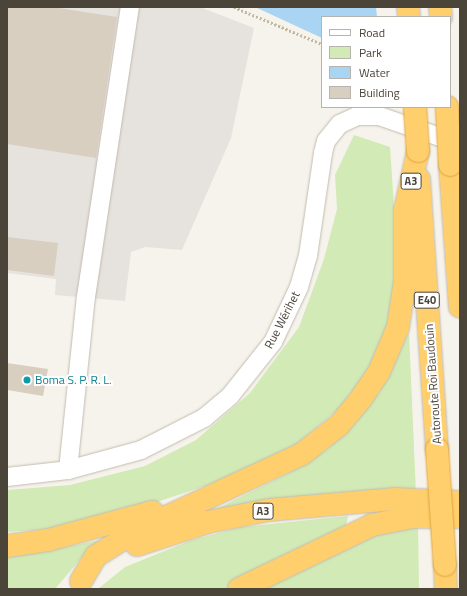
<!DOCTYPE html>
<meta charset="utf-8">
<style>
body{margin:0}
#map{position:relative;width:467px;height:596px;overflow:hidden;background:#f6f3ec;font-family:"Titillium Web",sans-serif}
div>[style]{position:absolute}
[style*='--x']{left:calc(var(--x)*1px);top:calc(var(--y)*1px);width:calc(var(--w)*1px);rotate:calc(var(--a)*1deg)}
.industrial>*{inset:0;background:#e6e2dd}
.green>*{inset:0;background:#d2eab5}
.water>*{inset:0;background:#a9d4f2}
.pier>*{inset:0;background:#f6f3ec}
.building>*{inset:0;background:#d8cfc1}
.path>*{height:2.5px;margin-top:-1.25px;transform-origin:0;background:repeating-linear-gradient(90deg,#c4b79f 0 2px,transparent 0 4px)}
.roads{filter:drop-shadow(0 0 1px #c2bbae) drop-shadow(0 0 1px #c2bbae)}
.minor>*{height:18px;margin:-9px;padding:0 9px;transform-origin:9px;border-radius:9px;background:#fff}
.highway>*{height:22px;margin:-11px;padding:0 11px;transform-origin:11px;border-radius:11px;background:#ffcf6e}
.bridges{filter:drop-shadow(0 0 1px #e0a43c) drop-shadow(0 0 1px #e0a43c)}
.highway-bridge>*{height:22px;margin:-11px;padding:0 11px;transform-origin:11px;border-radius:11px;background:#ffcf6e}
.dots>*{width:11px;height:11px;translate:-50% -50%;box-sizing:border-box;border:2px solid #fff;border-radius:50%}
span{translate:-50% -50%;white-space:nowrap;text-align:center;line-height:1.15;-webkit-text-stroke:4px #fff;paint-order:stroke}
.shield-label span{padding:1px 3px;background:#fff;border:1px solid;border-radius:3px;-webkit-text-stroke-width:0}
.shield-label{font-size:11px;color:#4b4439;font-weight:700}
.street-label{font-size:12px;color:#4b4439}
.culture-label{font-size:12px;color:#0d838f}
.left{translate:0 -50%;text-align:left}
.frame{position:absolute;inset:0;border:8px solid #4b4439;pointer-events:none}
.legend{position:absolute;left:321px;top:16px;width:130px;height:92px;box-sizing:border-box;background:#fff;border:1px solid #b7b4b0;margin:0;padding:5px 7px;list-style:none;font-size:12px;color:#4b4439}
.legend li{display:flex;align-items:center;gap:8px;height:20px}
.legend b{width:20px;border:1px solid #b7b4b0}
</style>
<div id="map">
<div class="industrial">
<i style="clip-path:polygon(7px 7px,200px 7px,254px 28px,231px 138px,182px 250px,145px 247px,131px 252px,125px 301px,55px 295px,56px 279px,7px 273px)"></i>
</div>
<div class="green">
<i style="clip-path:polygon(354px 135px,390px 147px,397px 251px,390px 318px,367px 373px,341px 407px,286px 453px,235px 476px,109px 518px,61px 528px,7px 532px,7px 490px,70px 485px,145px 466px,196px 440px,250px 393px,299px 327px,324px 259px,337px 209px,335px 175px)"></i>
<i style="clip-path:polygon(409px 332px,416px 494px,202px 516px,289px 473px,328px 449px,379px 393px)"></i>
<i style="clip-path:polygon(348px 516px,345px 529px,225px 589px,98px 589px,125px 567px,192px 540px,241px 527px)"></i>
<i style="clip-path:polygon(418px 523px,419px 589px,255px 589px,360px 538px)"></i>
<i style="clip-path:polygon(110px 538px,84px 555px,55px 589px,7px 589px,7px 552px,65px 547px)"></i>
</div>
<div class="water">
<i style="clip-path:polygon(255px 7px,460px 7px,450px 17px,322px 17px,322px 38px)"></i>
</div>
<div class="pier">
<i style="clip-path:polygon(376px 7px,460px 7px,460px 104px,450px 99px,450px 17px,377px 17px)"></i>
</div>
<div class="building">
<i style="clip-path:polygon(7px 7px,52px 7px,117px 17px,96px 158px,7px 144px)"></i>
<i style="clip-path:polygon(7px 237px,58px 243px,54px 276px,7px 270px)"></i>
<i style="clip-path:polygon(7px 363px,48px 369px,43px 396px,7px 390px)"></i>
</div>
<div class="path">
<i style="--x:234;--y:7;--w:95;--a:22.8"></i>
</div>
<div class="roads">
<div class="minor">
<i style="--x:68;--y:470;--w:174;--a:-84.1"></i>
<i style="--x:86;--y:297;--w:293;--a:-81.4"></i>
<i style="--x:7;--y:477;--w:61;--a:-6.5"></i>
<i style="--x:68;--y:470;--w:76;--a:-15.3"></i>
<i style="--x:141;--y:450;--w:71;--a:-26.9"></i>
<i style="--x:204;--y:418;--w:34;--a:-40"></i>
<i style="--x:230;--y:396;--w:69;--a:-51.5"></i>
<i style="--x:273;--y:342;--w:61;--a:-64.7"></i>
<i style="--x:299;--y:287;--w:32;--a:-74"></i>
<i style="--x:308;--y:256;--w:104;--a:-81.7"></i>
<i style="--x:323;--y:153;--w:12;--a:-76"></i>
<i style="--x:326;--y:141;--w:22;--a:-51"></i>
<i style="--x:340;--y:124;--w:19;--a:-25"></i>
<i style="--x:357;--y:116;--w:22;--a:0"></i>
<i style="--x:379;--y:116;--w:86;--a:19.1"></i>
</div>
<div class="highway">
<i style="--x:408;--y:7;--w:10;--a:84"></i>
<i style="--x:440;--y:7;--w:10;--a:84"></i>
<i style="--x:450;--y:165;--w:142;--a:86"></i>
<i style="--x:419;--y:179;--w:271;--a:86.2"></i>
<i style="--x:137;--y:545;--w:75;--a:-17.9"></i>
<i style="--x:208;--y:522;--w:62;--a:-11.1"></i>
<i style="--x:269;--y:510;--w:125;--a:-5"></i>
<i style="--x:394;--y:499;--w:66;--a:2.6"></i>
<i style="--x:7;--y:546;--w:41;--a:-8.3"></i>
<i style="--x:48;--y:540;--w:108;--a:-15.1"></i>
<i style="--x:445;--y:565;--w:24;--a:88"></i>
<i style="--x:81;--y:581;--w:29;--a:-59"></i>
<i style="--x:96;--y:556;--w:47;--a:-32"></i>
<i style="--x:136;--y:531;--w:183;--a:-24.9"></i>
<i style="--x:302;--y:454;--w:47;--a:-38.1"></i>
<i style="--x:339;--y:425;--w:33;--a:-50"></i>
<i style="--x:360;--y:400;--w:34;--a:-56"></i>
<i style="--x:379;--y:372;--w:49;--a:-67.1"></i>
<i style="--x:398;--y:327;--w:47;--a:-81.3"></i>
<i style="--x:405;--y:281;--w:71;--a:-90"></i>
<i style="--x:405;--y:210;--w:60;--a:-77.6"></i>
<i style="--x:239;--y:589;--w:148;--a:-25.7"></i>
<i style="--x:372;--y:525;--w:41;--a:-11.3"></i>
<i style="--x:412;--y:517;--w:48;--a:0"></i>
</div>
</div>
<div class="bridges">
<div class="highway-bridge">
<i style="--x:415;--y:107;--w:44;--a:86.1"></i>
<i style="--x:447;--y:107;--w:58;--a:87"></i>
<i style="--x:437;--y:449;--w:116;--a:86.1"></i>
</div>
</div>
<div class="dots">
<i style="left:27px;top:380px;background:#0f9aa8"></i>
</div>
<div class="shield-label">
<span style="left:411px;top:181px">A3</span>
<span style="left:427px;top:300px">E40</span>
<span style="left:263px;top:511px">A3</span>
</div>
<div class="street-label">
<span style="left:282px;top:320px;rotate:-63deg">Rue Wérihet</span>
<span style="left:433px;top:384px;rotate:-94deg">Autoroute Roi Baudouin</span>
</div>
<div class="culture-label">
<span class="left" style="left:35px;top:380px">Boma S. P. R. L.</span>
</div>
<div class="frame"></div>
<ul class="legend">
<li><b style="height:5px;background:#fff"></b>Road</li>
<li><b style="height:11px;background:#d2eab5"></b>Park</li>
<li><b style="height:11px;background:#a9d4f2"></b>Water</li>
<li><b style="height:11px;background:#d8cfc1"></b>Building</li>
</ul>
</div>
